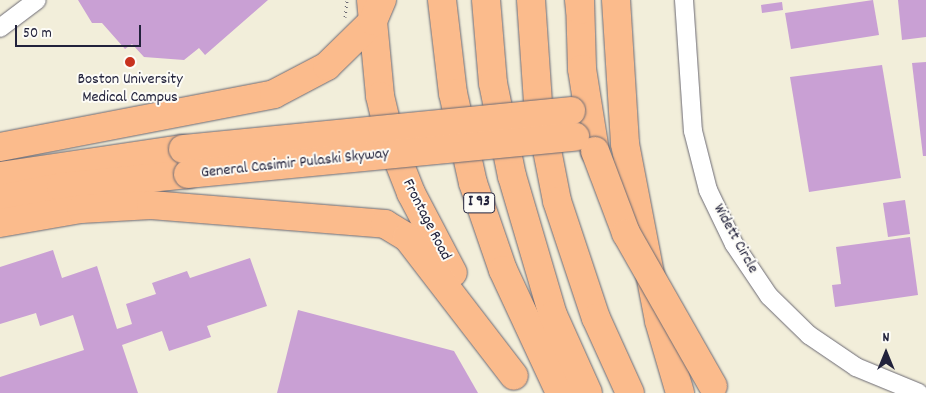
<!DOCTYPE html>
<style>
body{margin:0}
#map{position:relative;width:926px;height:393px;overflow:hidden;background:#f2eeda;font-family:Dekko,sans-serif}
div>[style]{position:absolute}
[style*='--x']{left:calc(var(--x)*1px);top:calc(var(--y)*1px);width:calc(var(--w)*1px);rotate:calc(var(--a)*1deg)}
.building>*{inset:0;background:#c9a0d4}
.path>*{height:3px;margin-top:-1.5px;transform-origin:0;background:repeating-linear-gradient(90deg,#6b6973 0 1px,transparent 0 5px)}
.roads{filter:drop-shadow(0 0 1px #6b6973) drop-shadow(0 0 1px #6b6973)}
.minor>*{height:18px;margin:-9px;padding:0 9px;transform-origin:9px;border-radius:9px;background:#fff}
.primary>*{height:28px;margin:-14px;padding:0 14px;transform-origin:14px;border-radius:14px;background:#fbbb8c}
.motorway>*{height:28px;margin:-14px;padding:0 14px;transform-origin:14px;border-radius:14px;background:#fbbb8c}
.bridges{filter:drop-shadow(0 0 1px #6b6973) drop-shadow(0 0 1px #6b6973)}
.primary-bridge>*{height:28px;margin:-14px;padding:0 14px;transform-origin:14px;border-radius:14px;background:#fbbb8c}
.dots>*{width:14px;height:14px;translate:-50% -50%;box-sizing:border-box;border:2px solid #fdfcf7;border-radius:50%}
span{translate:-50% -50%;white-space:nowrap;text-align:center;line-height:1.15;-webkit-text-stroke:4px #fdfcf7;paint-order:stroke}
.shield-label span{padding:1px 4px;background:#fdfcf7;border:1px solid;border-radius:4px;-webkit-text-stroke-width:0}
.shield-label{font-size:15px;color:#22223b;font-weight:700}
.poi-label{font-size:16px;color:#22223b}
.street-label{font-size:16px;color:#22223b}
.north{position:absolute;left:861px;top:328px;width:50px;height:50px;-webkit-text-stroke:4px #fdfcf7;paint-order:stroke;rotate:0deg;font-size:14px;font-weight:700;line-height:20px;text-align:center;color:#22223b}
.north::after{content:'';display:block;margin:auto;width:18px;height:22px;background:#22223b;clip-path:polygon(50% 0,100% 100%,50% 72%,0 100%)}
.scale{position:absolute;left:15px;top:25px;width:126px;height:22px;box-sizing:border-box;border:2px solid #22223b;border-top:0;padding-left:6px;font-size:15px;line-height:18px;white-space:nowrap;color:#22223b;-webkit-text-stroke:4px #fdfcf7;paint-order:stroke}
</style>
<div id="map">
<div class="building">
<i style="clip-path:polygon(78px 0,268px 0,205px 55px,199px 48px,184px 60px,144px 57px,132px 44px,125px 49px,102px 23px,92px 23px)"></i>
<i style="clip-path:polygon(873px 0,879px 35px,791px 49px,785px 13px)"></i>
<i style="clip-path:polygon(898px 0,926px 0,926px 37px,902px 40px)"></i>
<i style="clip-path:polygon(782px 2px,783px 10px,762px 13px,761px 5px)"></i>
<i style="clip-path:polygon(926px 62px,926px 156px,923px 156px,912px 63px)"></i>
<i style="clip-path:polygon(882px 65px,901px 178px,809px 192px,790px 77px)"></i>
<i style="clip-path:polygon(905px 200px,910px 234px,888px 237px,883px 203px)"></i>
<i style="clip-path:polygon(910px 237px,918px 295px,835px 307px,832px 285px,841px 284px,836px 247px)"></i>
<i style="clip-path:polygon(53px 250px,62px 278px,97px 266px,117px 329px,132px 324px,126px 304px,156px 294px,152px 283px,187px 271px,190px 278px,250px 258px,267px 306px,207px 326px,211px 337px,169px 351px,162px 331px,122px 345px,138px 393px,0 393px,0 377px,84px 350px,73px 315px,40px 326px,36px 313px,0 324px,0 267px)"></i>
<i style="clip-path:polygon(298px 310px,454px 351px,478px 393px,277px 393px)"></i>
</div>
<div class="path">
<i style="--x:345;--y:17;--w:17;--a:-83"></i>
</div>
<div class="roads">
<div class="minor">
<i style="--x:684;--y:0;--w:131;--a:86.1"></i>
<i style="--x:693;--y:131;--w:61;--a:75.7"></i>
<i style="--x:708;--y:190;--w:60;--a:64.3"></i>
<i style="--x:734;--y:244;--w:63;--a:56.1"></i>
<i style="--x:769;--y:296;--w:56;--a:44.3"></i>
<i style="--x:809;--y:335;--w:57;--a:34.2"></i>
<i style="--x:856;--y:367;--w:68;--a:22.4"></i>
<i style="--x:0;--y:28;--w:46;--a:-37.1"></i>
</div>
<div class="primary">
<i style="--x:371;--y:0;--w:96;--a:84.6"></i>
<i style="--x:380;--y:96;--w:47;--a:76.6"></i>
<i style="--x:391;--y:142;--w:55;--a:68.6"></i>
<i style="--x:411;--y:193;--w:90;--a:62.3"></i>
<i style="--x:580;--y:0;--w:69;--a:88.3"></i>
<i style="--x:582;--y:69;--w:83;--a:81"></i>
<i style="--x:0;--y:147;--w:279;--a:-10.9"></i>
<i style="--x:274;--y:94;--w:60;--a:-27.8"></i>
<i style="--x:327;--y:66;--w:64;--a:-44.4"></i>
<i style="--x:0;--y:176;--w:185;--a:-8.4"></i>
<i style="--x:0;--y:199;--w:62;--a:-11.1"></i>
<i style="--x:61;--y:187;--w:128;--a:-5.8"></i>
<i style="--x:0;--y:223;--w:82;--a:-9.8"></i>
<i style="--x:81;--y:209;--w:70;--a:-3.3"></i>
<i style="--x:151;--y:205;--w:235;--a:4.6"></i>
<i style="--x:385;--y:224;--w:26;--a:31"></i>
<i style="--x:407;--y:237;--w:175;--a:52.4"></i>
</div>
<div class="motorway">
<i style="--x:442;--y:0;--w:94;--a:83.3"></i>
<i style="--x:453;--y:93;--w:92;--a:77.5"></i>
<i style="--x:473;--y:183;--w:92;--a:71"></i>
<i style="--x:503;--y:270;--w:136;--a:65.1"></i>
<i style="--x:486;--y:0;--w:83;--a:85.2"></i>
<i style="--x:493;--y:83;--w:95;--a:78.5"></i>
<i style="--x:512;--y:176;--w:145;--a:73.6"></i>
<i style="--x:553;--y:315;--w:85;--a:65.8"></i>
<i style="--x:531;--y:0;--w:104;--a:86.1"></i>
<i style="--x:538;--y:104;--w:99;--a:78.9"></i>
<i style="--x:557;--y:201;--w:123;--a:71.6"></i>
<i style="--x:596;--y:318;--w:82;--a:65.6"></i>
<i style="--x:579;--y:0;--w:10;--a:84"></i>
<i style="--x:616;--y:0;--w:144;--a:86.4"></i>
<i style="--x:625;--y:144;--w:180;--a:79.1"></i>
<i style="--x:659;--y:321;--w:75;--a:73.7"></i>
<i style="--x:373;--y:21;--w:23;--a:-67"></i>
</div>
</div>
<div class="bridges">
<div class="primary-bridge">
<i style="--x:183;--y:149;--w:390;--a:-5.6"></i>
<i style="--x:595;--y:151;--w:88;--a:69.3"></i>
<i style="--x:626;--y:233;--w:176;--a:60.4"></i>
<i style="--x:188;--y:174;--w:389;--a:-5.5"></i>
</div>
</div>
<div class="dots">
<i style="left:130px;top:62px;background:#c8321e"></i>
</div>
<div class="shield-label">
<span style="left:479px;top:203px">I 93</span>
</div>
<div class="poi-label">
<span style="left:130px;top:89px">Boston University<br>Medical Campus</span>
</div>
<div class="street-label">
<span style="left:295px;top:164px;rotate:-6deg">General Casimir Pulaski Skyway</span>
<span style="left:426px;top:220px;rotate:63deg">Frontage Road</span>
<span style="left:735px;top:239px;rotate:61deg">Widett Circle</span>
</div>
<div class="north">N</div>
<div class="scale">50 m</div>
</div>
